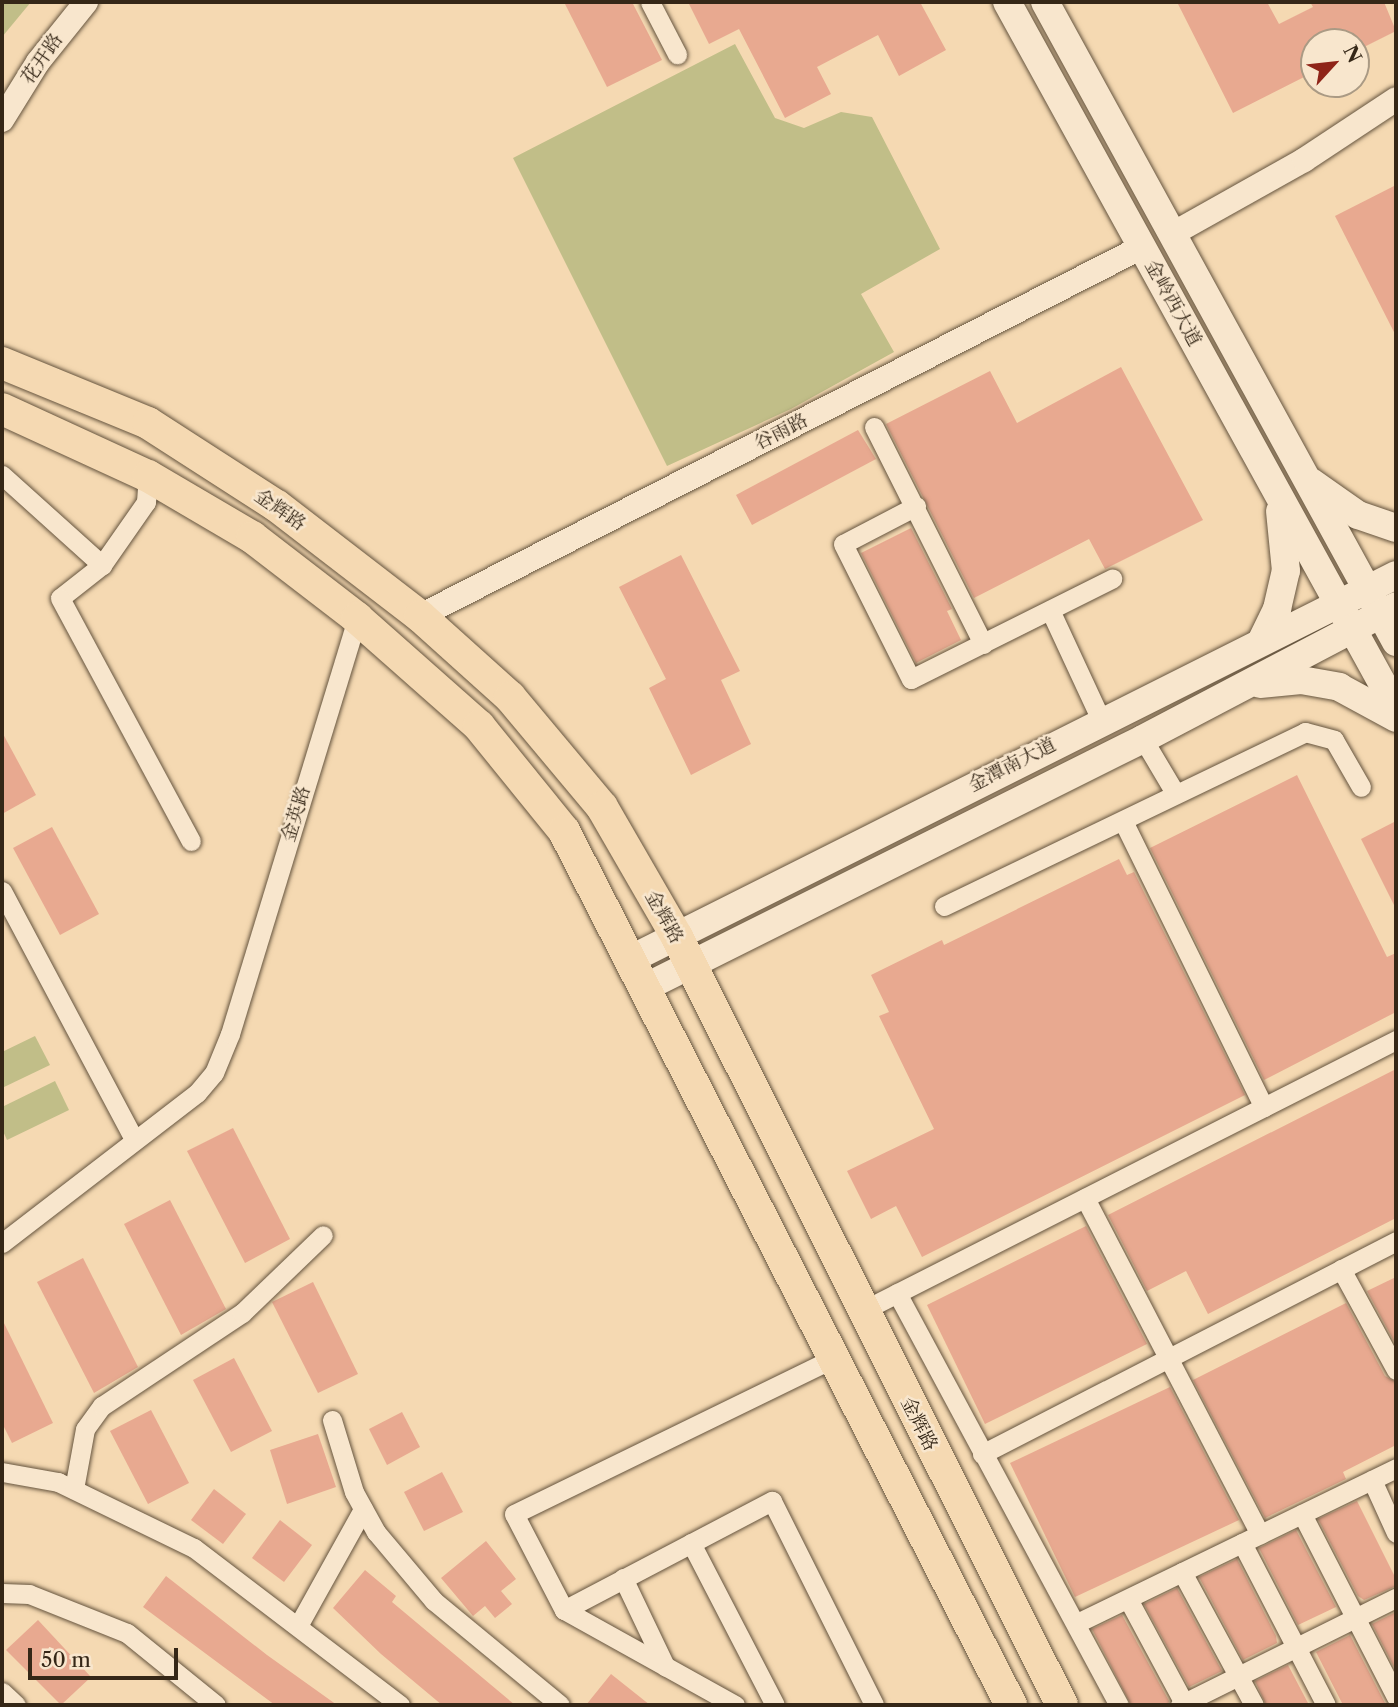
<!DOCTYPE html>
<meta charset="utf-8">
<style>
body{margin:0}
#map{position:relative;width:1398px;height:1707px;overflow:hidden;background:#f5d9b2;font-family:"Libre Caslon Text","Noto Serif SC",serif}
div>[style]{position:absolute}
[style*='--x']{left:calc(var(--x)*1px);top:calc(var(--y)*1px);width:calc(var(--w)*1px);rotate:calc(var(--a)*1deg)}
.green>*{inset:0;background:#c1be88}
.building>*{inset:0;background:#e8a990}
.roads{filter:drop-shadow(0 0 2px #65543e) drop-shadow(0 0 2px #65543e)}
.minor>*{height:19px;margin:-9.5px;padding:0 9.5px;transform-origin:9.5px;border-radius:9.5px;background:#f8e6cd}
.tertiary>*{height:24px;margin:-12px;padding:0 12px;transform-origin:12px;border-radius:12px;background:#f8e6cd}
.secondary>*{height:28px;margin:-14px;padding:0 14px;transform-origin:14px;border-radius:14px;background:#f8e6cd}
.primary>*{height:32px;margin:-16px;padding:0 16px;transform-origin:16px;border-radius:16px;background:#f5d9b2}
span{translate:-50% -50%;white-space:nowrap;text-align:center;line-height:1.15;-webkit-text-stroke:5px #f8e6cd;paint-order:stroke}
.street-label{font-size:19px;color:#352717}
.frame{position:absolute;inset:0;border:4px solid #352717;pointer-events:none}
.north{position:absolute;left:1300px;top:28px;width:70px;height:70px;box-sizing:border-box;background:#f8e6cd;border:2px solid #aa9a84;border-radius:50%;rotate:63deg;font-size:19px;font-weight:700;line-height:28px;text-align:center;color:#352717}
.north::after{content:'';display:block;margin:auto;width:24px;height:32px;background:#8f2418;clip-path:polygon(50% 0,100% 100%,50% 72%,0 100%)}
.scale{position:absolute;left:28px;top:1648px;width:150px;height:32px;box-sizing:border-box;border:4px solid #352717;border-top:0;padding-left:9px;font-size:21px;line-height:24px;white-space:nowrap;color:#352717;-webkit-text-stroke:5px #f8e6cd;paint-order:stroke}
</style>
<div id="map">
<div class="green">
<i style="clip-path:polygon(2px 2px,31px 2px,2px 37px)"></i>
<i style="clip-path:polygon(735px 44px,775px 118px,804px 128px,841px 112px,872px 117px,940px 249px,861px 294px,894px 352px,791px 409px,667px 466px,513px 158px)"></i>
<i style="clip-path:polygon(35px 1036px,50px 1065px,2px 1088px,2px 1052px)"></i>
<i style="clip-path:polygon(55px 1081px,69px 1110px,7px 1140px,2px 1129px,2px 1107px)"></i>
</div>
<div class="building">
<i style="clip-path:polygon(564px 2px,632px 2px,662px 60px,607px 87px)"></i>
<i style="clip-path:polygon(688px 2px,920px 2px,946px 50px,899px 76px,878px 35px,817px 67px,831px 94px,785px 118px,739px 29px,709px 44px)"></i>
<i style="clip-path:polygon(1177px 2px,1267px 2px,1279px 24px,1313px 7px,1310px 2px,1384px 2px,1396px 31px,1356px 51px,1356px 42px,1314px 42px,1314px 72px,1233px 113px)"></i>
<i style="clip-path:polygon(1396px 185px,1396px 336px,1335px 216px)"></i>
<i style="clip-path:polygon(1121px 367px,1203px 520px,1105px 569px,1089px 539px,974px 598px,886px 424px,990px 371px,1017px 423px)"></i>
<i style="clip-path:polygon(858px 430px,876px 459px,752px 525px,736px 495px)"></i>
<i style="clip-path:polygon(911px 528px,952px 609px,947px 611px,961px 640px,916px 663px,861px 553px)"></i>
<i style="clip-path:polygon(681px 555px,740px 671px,721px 680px,751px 744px,691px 775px,649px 688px,666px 679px,619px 587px)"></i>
<i style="clip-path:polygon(2px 732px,36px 795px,2px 814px)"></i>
<i style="clip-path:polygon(1297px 775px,1387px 957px,1396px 953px,1396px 1012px,1264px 1080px,1150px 848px)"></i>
<i style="clip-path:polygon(1396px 821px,1396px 909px,1361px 839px)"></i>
<i style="clip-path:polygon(52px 827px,99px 914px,60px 935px,13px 848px)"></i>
<i style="clip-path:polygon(1119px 859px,1127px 875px,1134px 872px,1245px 1095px,922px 1257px,896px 1206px,871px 1219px,847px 1171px,934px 1129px,879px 1016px,889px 1012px,871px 975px,942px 940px,944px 945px)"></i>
<i style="clip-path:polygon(1396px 1069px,1396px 1218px,1208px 1314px,1186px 1271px,1147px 1291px,1108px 1215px)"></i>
<i style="clip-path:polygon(233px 1128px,290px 1239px,245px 1263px,187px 1151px)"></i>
<i style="clip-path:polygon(170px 1200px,226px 1309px,181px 1335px,124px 1224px)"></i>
<i style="clip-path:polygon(1086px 1226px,1147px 1344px,985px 1424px,927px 1305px)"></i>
<i style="clip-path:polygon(83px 1258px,138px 1367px,94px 1393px,37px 1282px)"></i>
<i style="clip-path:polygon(1396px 1277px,1396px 1345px,1367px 1291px)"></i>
<i style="clip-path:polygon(313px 1282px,358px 1374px,318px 1393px,272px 1302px)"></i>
<i style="clip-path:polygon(1346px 1303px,1385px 1376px,1396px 1382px,1396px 1445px,1343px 1472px,1346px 1479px,1265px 1518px,1193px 1380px)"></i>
<i style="clip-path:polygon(2px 1319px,53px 1423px,12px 1443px,2px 1423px)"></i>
<i style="clip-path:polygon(234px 1358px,272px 1431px,231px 1452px,193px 1380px)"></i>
<i style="clip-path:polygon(1170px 1387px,1239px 1520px,1075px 1597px,1010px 1463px)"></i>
<i style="clip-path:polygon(151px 1410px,189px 1483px,148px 1504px,110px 1431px)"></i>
<i style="clip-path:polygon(402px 1412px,420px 1447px,387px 1465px,369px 1429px)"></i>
<i style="clip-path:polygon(318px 1434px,336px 1487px,287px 1504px,270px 1450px)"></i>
<i style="clip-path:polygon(442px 1472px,463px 1512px,424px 1531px,404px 1492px)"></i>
<i style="clip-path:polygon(214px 1489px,246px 1514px,223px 1544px,191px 1520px)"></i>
<i style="clip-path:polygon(1357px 1501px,1396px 1579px,1396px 1586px,1364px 1600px,1358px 1596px,1318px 1519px)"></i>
<i style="clip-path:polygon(280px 1520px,312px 1545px,284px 1582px,252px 1558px)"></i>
<i style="clip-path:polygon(1296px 1530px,1336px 1607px,1298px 1625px,1259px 1548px)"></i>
<i style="clip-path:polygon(486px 1541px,516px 1579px,501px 1591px,512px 1604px,495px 1618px,485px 1606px,473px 1616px,441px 1578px)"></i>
<i style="clip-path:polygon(1237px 1559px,1276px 1636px,1277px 1643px,1243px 1660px,1199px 1577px)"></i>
<i style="clip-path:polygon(365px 1570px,396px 1596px,392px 1602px,515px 1705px,442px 1705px,381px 1654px,333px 1608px)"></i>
<i style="clip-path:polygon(166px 1576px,267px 1655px,337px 1705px,275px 1705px,143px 1607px)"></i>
<i style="clip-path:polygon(1177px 1588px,1222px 1671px,1189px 1687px,1144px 1604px)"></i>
<i style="clip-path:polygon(1396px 1612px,1396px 1671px,1372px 1624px)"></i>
<i style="clip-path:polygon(1122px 1615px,1169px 1701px,1168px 1705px,1131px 1705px,1092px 1629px)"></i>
<i style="clip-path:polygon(38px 1620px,91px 1677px,61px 1705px,6px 1650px)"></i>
<i style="clip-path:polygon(1350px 1635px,1385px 1703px,1387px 1705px,1343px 1705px,1316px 1652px)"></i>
<i style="clip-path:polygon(1288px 1665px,1309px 1705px,1266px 1705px,1255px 1681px)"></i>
<i style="clip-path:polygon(611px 1674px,650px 1705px,586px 1705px)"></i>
</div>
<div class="roads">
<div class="minor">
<i style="--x:650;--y:2;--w:59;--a:62.6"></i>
<i style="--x:874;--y:427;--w:243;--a:63.3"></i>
<i style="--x:2;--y:475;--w:135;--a:42"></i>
<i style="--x:102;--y:565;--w:77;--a:-55.1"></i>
<i style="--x:146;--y:502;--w:26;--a:-86"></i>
<i style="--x:916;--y:506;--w:82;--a:152.5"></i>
<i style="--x:843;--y:544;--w:151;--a:63.3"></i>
<i style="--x:911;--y:679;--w:225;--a:-26.5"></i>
<i style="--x:102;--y:565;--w:53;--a:141.8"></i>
<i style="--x:60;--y:598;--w:276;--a:61.7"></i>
<i style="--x:1050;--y:610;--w:121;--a:65.1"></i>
<i style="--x:1143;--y:739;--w:63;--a:59.3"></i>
<i style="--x:1123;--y:821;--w:319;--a:63.8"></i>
<i style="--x:2;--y:891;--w:281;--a:62"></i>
<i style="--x:944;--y:906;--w:401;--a:-25.7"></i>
<i style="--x:1305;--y:732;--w:30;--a:15"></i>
<i style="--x:1334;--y:740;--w:54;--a:60.1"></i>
<i style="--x:1085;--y:1198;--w:379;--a:62.5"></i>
<i style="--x:2;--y:1243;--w:246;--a:-37.6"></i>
<i style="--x:197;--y:1093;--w:26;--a:-50"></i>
<i style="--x:214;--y:1073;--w:42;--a:-67.7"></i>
<i style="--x:230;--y:1034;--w:435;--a:-73"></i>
<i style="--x:1341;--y:1269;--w:115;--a:61.4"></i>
<i style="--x:897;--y:1293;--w:468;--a:61.7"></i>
<i style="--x:862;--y:1311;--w:599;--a:-26.91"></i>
<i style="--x:332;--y:1420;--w:75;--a:73"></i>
<i style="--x:354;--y:1492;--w:46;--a:61.2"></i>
<i style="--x:376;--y:1532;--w:90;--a:50"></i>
<i style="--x:434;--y:1601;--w:163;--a:39.5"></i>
<i style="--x:982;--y:1454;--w:466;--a:-27.2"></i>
<i style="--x:2;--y:1472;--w:57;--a:10.1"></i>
<i style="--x:58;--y:1482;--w:151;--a:25.9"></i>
<i style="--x:194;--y:1548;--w:259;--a:37.3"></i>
<i style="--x:1372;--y:1480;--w:58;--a:65.6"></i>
<i style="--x:74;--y:1489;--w:61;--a:-79.6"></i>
<i style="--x:85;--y:1429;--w:29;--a:-54"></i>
<i style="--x:102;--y:1406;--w:168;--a:-33.6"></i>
<i style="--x:242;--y:1313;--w:112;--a:-43.9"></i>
<i style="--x:1302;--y:1514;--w:206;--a:62.8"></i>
<i style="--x:691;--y:1543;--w:182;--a:62.6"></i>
<i style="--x:1242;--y:1543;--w:182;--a:62.6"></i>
<i style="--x:1182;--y:1572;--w:151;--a:61.6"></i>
<i style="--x:623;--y:1578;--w:98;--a:64.5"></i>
<i style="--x:2;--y:1593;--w:27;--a:2"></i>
<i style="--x:29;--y:1594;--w:105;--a:21.7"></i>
<i style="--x:127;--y:1633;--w:114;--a:39"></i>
<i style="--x:1128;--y:1599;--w:120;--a:61.7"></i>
<i style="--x:564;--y:1610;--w:235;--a:-27.7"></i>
<i style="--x:772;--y:1501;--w:228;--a:63.4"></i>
<i style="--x:1077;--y:1623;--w:355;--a:-25.9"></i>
<i style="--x:298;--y:1626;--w:134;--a:-60.9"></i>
<i style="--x:2;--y:1692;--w:19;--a:43"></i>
<i style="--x:735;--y:1705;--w:196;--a:-150.9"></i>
<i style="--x:564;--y:1610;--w:108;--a:-117.5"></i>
<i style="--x:514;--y:1514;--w:356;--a:-26"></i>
<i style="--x:1180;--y:1705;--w:241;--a:-26.4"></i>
</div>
<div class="tertiary">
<i style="--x:2;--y:120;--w:68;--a:-58.2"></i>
<i style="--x:38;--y:62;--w:77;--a:-51.3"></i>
<i style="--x:1174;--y:233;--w:149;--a:-29.3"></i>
<i style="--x:1304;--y:160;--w:110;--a:-33.5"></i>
<i style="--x:420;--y:616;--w:811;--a:-27.07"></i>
</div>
<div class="secondary">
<i style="--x:1007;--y:2;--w:806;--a:61.15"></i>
<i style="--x:1045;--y:2;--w:730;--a:61.26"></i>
<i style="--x:1311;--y:482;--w:57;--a:35.1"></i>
<i style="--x:1358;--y:515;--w:40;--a:18.9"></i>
<i style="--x:1261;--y:642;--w:37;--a:-64"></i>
<i style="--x:1277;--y:609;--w:39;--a:-77"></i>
<i style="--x:1286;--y:571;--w:60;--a:-95.7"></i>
<i style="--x:1260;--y:684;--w:41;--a:-5.6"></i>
<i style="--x:1301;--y:680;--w:39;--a:10"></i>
<i style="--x:1339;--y:687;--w:65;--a:28.5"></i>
<i style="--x:631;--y:959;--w:856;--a:-26.65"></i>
<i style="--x:646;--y:987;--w:555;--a:-26.52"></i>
<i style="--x:1143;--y:739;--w:286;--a:-27.7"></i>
</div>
<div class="primary">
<i style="--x:2;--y:363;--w:158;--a:22.3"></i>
<i style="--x:148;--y:423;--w:153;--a:32.8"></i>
<i style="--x:277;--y:506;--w:180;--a:37.6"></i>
<i style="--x:420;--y:616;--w:121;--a:42"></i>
<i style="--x:510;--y:697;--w:143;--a:50.1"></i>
<i style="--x:602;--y:807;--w:150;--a:60"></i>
<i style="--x:677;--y:937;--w:859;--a:63.38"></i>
<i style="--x:2;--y:409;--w:161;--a:24.7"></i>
<i style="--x:148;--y:476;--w:121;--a:30.4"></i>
<i style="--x:252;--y:537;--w:133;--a:37.6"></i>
<i style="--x:357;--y:618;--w:163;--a:41.5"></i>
<i style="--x:479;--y:726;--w:135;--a:51"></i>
<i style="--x:564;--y:831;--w:982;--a:62.91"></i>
</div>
</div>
<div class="street-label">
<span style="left:42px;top:59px;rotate:-55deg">花开路</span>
<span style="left:1173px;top:303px;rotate:61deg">金岭西大道</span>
<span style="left:781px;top:432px;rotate:-27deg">谷雨路</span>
<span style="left:280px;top:510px;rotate:35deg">金辉路</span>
<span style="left:1012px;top:765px;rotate:-27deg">金潭南大道</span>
<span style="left:296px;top:814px;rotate:-73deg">金英路</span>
<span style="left:664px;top:917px;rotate:61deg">金辉路</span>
<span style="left:919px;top:1424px;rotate:63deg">金辉路</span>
</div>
<div class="frame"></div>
<div class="north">N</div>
<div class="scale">50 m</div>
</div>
